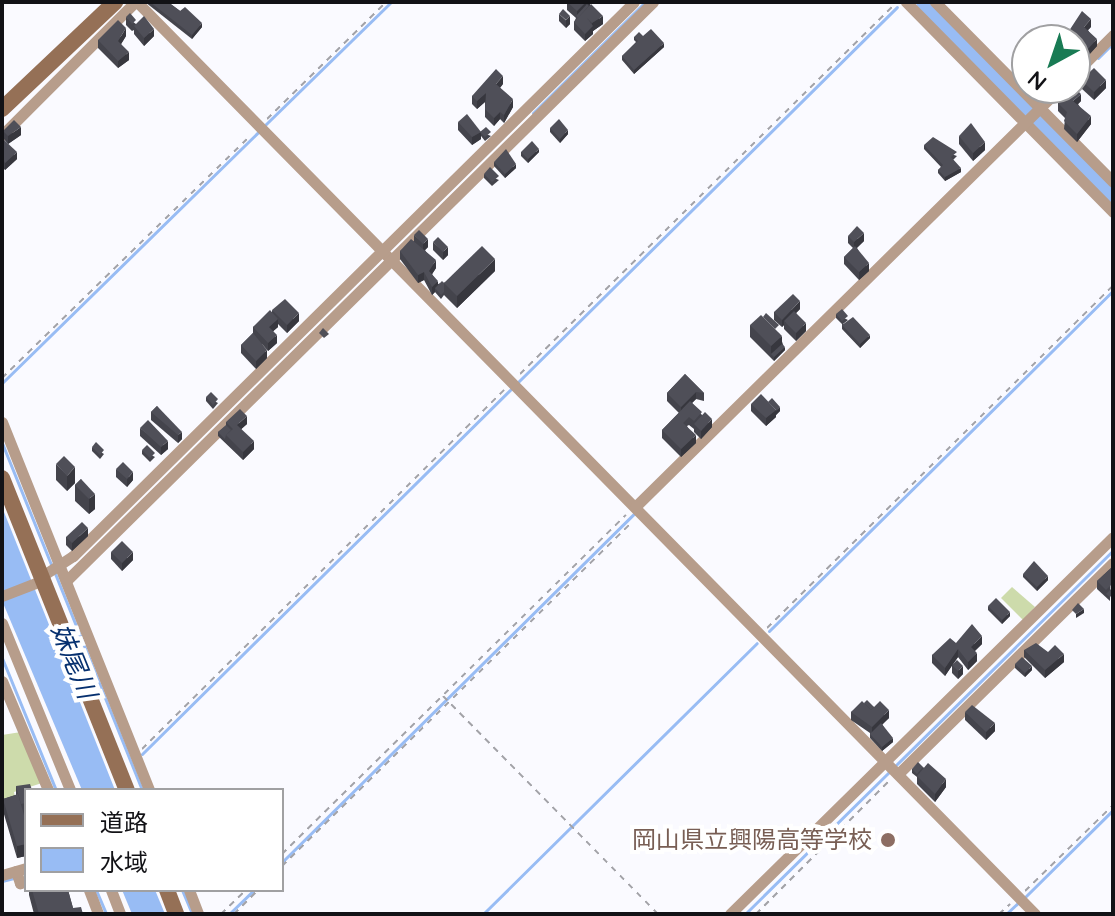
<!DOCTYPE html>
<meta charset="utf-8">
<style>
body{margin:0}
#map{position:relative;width:1115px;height:916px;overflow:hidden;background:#fafaff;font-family:Quicksand,"Noto Sans JP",sans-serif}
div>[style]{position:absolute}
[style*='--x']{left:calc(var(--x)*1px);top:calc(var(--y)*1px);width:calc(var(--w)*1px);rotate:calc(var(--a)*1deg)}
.green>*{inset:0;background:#cddbab}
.water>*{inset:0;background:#98bcf4}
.stream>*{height:3px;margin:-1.5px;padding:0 1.5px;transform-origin:1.5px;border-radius:1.5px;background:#98bcf4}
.river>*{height:18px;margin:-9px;padding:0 9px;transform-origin:9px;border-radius:9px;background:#98bcf4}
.path>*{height:2px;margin-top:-1px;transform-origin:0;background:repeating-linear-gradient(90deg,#a2a2a7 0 6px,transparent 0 12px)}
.street>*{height:11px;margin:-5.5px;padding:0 5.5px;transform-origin:5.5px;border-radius:5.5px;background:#b79d8b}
.secondary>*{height:16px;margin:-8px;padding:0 8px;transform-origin:8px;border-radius:8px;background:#957056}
.wall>*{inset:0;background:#44444c}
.shaded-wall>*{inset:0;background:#37373e}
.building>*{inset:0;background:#4f4f58}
.dots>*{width:22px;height:22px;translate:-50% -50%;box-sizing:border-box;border:4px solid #fff;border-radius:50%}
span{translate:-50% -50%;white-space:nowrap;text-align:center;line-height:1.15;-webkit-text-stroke:8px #fff;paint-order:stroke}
.education-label{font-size:24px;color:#785e54}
.right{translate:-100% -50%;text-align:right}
.water-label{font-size:26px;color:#06306f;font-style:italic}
.frame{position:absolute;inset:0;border:4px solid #121216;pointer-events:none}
.legend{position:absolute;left:24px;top:788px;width:260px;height:104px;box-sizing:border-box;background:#fff;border:2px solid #a0a0a2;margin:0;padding:10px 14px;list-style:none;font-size:24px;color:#121216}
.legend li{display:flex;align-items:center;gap:16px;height:40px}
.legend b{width:40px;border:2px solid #a0a0a2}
.north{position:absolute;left:1011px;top:24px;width:80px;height:80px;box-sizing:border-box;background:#fff;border:2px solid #a0a0a2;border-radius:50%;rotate:220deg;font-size:22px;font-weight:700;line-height:32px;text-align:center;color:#121216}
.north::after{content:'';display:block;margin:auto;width:28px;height:36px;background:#197b54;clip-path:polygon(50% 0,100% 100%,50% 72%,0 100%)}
</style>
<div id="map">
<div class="green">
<i style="clip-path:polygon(1012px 587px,1035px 607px,1023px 620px,1001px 598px)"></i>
<i style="clip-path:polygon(21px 732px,42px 783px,14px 792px,17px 806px,2px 810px,2px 735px)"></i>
</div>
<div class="water">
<i style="clip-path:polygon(2px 507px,115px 790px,82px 790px,3px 603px)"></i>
<i style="clip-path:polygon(122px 890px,155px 890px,165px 914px,132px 914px)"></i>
</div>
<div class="stream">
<i style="--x:1098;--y:58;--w:21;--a:-45"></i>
<i style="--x:533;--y:113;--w:158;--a:-44.7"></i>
<i style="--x:266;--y:124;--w:175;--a:-44.3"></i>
<i style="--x:518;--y:382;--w:533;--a:-44.7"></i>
<i style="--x:2;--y:383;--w:360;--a:-44.4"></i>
<i style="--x:2;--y:443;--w:131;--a:68"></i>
<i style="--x:54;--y:571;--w:236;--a:68.1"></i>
<i style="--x:769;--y:631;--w:484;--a:-44.7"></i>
<i style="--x:2;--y:658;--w:143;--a:67.8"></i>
<i style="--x:142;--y:754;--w:519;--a:-44.69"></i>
<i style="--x:896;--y:765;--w:305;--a:-44.7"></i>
<i style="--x:282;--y:862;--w:496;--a:-44.7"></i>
<i style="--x:2;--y:881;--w:12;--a:-14"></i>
<i style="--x:96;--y:890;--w:26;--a:67"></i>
<i style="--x:182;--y:890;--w:26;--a:67"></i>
<i style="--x:1026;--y:896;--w:122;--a:-44.7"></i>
<i style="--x:229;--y:914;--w:35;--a:-44"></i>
<i style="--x:483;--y:914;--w:385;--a:-44.7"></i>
<i style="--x:745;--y:914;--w:204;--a:-44.6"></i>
<i style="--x:1006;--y:914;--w:16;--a:-43"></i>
</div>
<div class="river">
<i style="--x:925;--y:2;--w:268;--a:45.5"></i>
</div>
<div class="path">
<i style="--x:267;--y:119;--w:167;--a:-44.5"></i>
<i style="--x:520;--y:374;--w:530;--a:-44.62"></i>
<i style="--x:2;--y:378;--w:348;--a:-44.3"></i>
<i style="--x:767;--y:628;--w:486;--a:-44.7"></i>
<i style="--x:443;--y:696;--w:306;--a:45.4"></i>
<i style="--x:142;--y:749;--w:510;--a:-44.76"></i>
<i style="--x:282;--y:854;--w:483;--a:-44.6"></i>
<i style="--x:282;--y:866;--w:491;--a:-44.5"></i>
<i style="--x:1025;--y:891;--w:123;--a:-44.3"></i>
<i style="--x:221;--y:914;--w:35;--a:-44"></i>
<i style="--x:234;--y:914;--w:34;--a:-45"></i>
<i style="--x:756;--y:914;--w:187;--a:-45"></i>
<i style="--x:999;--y:914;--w:15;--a:-42"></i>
</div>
<div class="street">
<i style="--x:137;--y:2;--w:1280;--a:45.44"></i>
<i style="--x:906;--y:2;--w:295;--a:45.4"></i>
<i style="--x:935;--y:2;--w:253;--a:45.3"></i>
<i style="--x:1075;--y:73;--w:54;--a:-45"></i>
<i style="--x:2;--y:135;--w:188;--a:-45"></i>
<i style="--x:2;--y:422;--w:396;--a:68.2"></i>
<i style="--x:635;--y:507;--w:597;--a:-44.59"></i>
<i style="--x:42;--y:576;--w:37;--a:-33"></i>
<i style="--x:73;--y:556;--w:788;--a:-44.64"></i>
<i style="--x:68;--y:579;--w:822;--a:-44.61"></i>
<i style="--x:2;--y:596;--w:44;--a:-21.3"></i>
<i style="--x:2;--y:623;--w:180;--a:67.8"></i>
<i style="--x:2;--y:681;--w:118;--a:67.1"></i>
<i style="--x:898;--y:774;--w:301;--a:-44.5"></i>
<i style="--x:16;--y:871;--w:13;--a:72"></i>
<i style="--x:20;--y:883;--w:6;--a:-18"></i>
<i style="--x:2;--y:875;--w:25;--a:-16"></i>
<i style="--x:89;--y:890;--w:26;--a:69"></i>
<i style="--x:111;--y:890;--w:26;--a:69"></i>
<i style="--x:189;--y:890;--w:26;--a:69"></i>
<i style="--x:730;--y:914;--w:537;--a:-44.55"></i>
</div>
<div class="secondary">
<i style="--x:2;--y:109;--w:156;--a:-43.4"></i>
<i style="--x:2;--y:478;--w:336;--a:68.2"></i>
<i style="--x:167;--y:890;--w:26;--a:69"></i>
</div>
<div class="wall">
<i style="clip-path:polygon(145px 2px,168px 2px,202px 27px,192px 39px)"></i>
<i style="clip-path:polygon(567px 2px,590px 2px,590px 6px,603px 24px,593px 31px,593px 34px,585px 41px,574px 30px,574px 22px,576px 18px,567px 10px)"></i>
<i style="clip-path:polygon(559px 14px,570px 24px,566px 28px,559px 21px)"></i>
<i style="clip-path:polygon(126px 17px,136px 24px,154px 36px,144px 46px,134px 34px,134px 30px,132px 31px,126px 25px)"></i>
<i style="clip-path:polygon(1091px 27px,1088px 30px,1097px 46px,1087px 57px,1075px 50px,1075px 40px,1065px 40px,1065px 37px)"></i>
<i style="clip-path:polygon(126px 36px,121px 44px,129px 60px,118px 68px,98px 48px,98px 40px)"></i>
<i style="clip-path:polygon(643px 36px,664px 47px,634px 74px,622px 60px,622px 56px,636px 42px,634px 40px,634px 37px)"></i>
<i style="clip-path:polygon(1078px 79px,1106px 88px,1094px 100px,1081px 88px,1078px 83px)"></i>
<i style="clip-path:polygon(503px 84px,500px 88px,513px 107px,504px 123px,500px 119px,494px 126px,485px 117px,485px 102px,477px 109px,472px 104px,472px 96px)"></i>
<i style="clip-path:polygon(1081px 101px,1078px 104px,1091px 124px,1077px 142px,1064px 129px,1065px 118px,1058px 111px,1058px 103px)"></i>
<i style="clip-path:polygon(458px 122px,481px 132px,491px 136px,485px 141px,481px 136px,481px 139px,472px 145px,458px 130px)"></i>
<i style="clip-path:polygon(550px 128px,568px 134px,560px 143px,550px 132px)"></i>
<i style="clip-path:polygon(3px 131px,21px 135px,8px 144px,3px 138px)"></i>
<i style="clip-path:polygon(959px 136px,985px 150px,973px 161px,959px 144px)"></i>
<i style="clip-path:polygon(2px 138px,17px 159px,5px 170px,2px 167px)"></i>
<i style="clip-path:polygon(924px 145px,957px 156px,953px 160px,961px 172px,945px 181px,938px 173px,938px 170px,941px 167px,924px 149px)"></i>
<i style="clip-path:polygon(521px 152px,539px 152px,528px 163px,521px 156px)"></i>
<i style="clip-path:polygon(494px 162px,516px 168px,505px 178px,494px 166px)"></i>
<i style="clip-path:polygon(484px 174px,499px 180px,492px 186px,484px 178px)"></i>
<i style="clip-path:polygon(414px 235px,428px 247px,425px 250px,436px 268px,432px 274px,438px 284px,495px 271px,457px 308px,444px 295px,441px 299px,435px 292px,432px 295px,424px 280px,418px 283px,400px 259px,400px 251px,414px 241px)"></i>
<i style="clip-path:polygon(848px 236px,864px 241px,857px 248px,869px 271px,859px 280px,844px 264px,844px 257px,853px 248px,848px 243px)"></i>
<i style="clip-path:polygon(433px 242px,448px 255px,443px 260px,433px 250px)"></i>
<i style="clip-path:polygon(800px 309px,796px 313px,806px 331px,796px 341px,784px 329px,784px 325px,782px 327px,774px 320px,774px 312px)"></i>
<i style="clip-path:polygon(272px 310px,299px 321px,287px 333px,278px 324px,278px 327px,273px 331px,277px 343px,268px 351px,262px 344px,267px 358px,256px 369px,241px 353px,241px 345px,253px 333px,253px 327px,272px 313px)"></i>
<i style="clip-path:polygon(836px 314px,848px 320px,843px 324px,870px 338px,860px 348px,842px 329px,842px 324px,836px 318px)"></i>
<i style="clip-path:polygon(750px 325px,779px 333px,785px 350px,774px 361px,750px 337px)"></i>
<i style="clip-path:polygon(685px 374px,704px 393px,704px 401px,696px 399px,692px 403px,712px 427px,701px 439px,694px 432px,694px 429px,689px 425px,687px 426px,696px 443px,681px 457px,662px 438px,662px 430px,679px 413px,667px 401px,667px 393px)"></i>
<i style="clip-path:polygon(206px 397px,218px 403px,213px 409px,206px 401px)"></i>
<i style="clip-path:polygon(751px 404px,780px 411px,776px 415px,776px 417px,766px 426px,751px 411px)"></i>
<i style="clip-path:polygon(157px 406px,182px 439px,178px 443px,151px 420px,151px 412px)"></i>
<i style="clip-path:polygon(226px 422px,247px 424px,241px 429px,254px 449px,243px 460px,218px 436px,218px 432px,226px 426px)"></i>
<i style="clip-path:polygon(140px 428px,168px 449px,161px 455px,140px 436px)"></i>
<i style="clip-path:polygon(92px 447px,104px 454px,100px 459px,92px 451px)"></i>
<i style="clip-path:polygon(142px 450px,155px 457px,150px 462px,142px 454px)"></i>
<i style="clip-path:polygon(56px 464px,75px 483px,67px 491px,56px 480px)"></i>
<i style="clip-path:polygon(116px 469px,133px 480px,127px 487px,116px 477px)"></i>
<i style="clip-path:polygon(81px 479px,95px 509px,89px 514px,75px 501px,75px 485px)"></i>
<i style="clip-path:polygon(88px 536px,72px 551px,66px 545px,66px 537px)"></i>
<i style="clip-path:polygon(111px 552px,133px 560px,122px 571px,111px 559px)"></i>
<i style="clip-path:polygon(1111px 568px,1110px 601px,1097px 589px,1097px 581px)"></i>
<i style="clip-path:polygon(1023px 574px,1048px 580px,1037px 591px,1023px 577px)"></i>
<i style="clip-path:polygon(988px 606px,1010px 616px,1002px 624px,988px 610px)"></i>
<i style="clip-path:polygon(956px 643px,982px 644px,975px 651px,977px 661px,968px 670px,958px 657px,953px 664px,963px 674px,958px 679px,952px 673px,952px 665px,945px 676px,932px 663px,932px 655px)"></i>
<i style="clip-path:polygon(1024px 650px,1048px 652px,1064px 662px,1045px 678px,1024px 657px)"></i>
<i style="clip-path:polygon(1015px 664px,1032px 670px,1025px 677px,1015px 668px)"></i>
<i style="clip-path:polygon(864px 703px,874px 707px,889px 718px,882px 724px,893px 742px,882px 751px,870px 738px,870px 733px,851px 720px,851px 712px)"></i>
<i style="clip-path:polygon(965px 712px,995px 731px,986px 740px,965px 720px)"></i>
<i style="clip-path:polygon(923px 767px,946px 787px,935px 802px,917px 784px,917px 777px,912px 773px,912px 769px)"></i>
<i style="clip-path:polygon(16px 786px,26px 790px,26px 856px,17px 858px,3px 811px,3px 799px,16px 795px)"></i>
<i style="clip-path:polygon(29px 890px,68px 890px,73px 908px,83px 914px,34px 914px,29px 895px)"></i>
</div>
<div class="shaded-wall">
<i style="clip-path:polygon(586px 2px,590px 2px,590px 6px,577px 17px,577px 11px)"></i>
<i style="clip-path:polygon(570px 16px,570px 24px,566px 28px,566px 20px)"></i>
<i style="clip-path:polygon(603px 16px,603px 24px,593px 31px,593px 34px,585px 41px,585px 34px,592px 26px,592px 23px)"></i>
<i style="clip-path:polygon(1091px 19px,1091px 27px,1084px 34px,1084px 27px)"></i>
<i style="clip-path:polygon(202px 23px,202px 27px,192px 39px,192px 35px)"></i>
<i style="clip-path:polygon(126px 28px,126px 36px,118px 49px,118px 41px)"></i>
<i style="clip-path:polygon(154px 29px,154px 36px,144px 46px,144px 38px)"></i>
<i style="clip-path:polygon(1097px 39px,1097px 46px,1087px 57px,1087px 50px)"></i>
<i style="clip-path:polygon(664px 43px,664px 47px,634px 74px,634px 70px)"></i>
<i style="clip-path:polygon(129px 52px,129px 60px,118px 68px,118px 61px)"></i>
<i style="clip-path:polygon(503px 76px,503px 84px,496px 92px,496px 84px)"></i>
<i style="clip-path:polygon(1106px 80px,1106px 88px,1094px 100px,1094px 92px)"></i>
<i style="clip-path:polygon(486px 93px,486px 101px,477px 109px,477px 101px)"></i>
<i style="clip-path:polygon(1081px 94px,1081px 101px,1073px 109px,1073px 101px)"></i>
<i style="clip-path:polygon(513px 99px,513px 107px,504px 123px,504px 115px)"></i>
<i style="clip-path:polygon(500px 112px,500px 119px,494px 126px,494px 118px)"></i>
<i style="clip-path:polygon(1091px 116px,1091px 124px,1077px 142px,1077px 134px)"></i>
<i style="clip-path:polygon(21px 127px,21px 135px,8px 144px,8px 136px)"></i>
<i style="clip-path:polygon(568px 130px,568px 134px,560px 143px,560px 139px)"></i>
<i style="clip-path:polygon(481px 132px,481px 139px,472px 145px,472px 137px)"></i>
<i style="clip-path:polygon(985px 142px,985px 150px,973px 161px,973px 153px)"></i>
<i style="clip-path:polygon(539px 149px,539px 152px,528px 163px,528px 159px)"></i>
<i style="clip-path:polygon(17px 152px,17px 159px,5px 170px,5px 163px)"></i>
<i style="clip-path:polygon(516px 164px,516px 168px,505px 178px,505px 174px)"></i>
<i style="clip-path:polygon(961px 168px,961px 172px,945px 181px,945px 177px)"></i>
<i style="clip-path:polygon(864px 233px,864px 241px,854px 250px,854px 242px)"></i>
<i style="clip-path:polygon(428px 239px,428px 247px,423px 252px,423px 244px)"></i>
<i style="clip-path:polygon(448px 247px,448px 255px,443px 260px,443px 252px)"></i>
<i style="clip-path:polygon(495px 259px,495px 271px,457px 308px,457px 296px)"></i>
<i style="clip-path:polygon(436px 260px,436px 268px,429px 279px,429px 271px)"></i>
<i style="clip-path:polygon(869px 263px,869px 271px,859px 280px,859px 272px)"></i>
<i style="clip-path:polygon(424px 272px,424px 280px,418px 283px,418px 275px)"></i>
<i style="clip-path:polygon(438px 281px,438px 288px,435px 288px,435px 292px,432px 295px,432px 287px)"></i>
<i style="clip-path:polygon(800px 301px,800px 309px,786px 323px,784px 321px,784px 325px,782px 327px,782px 320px)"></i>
<i style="clip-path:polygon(299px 313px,299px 321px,287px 333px,287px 325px)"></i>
<i style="clip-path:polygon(278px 319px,278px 327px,269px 335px,269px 327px)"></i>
<i style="clip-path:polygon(806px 323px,806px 331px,796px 341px,796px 333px)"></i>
<i style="clip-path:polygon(277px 335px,277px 343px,268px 351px,268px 343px)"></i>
<i style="clip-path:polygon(870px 335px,870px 338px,860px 348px,860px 344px)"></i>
<i style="clip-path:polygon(782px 336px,782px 348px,771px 354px,771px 358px,771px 346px)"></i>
<i style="clip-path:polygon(785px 347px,785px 350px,774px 361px,774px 357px)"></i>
<i style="clip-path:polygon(267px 350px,267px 358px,256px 369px,256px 361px)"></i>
<i style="clip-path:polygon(696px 392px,696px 399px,681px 414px,681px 407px)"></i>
<i style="clip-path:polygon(780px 407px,780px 411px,776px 415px,776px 417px,766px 426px,766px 418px)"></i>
<i style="clip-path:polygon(247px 416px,247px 424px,237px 433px,237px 425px)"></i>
<i style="clip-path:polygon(712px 419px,712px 427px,701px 439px,701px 431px)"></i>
<i style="clip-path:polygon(182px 432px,182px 439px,178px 443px,178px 435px)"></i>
<i style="clip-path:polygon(696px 435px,696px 443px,681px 457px,681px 449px)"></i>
<i style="clip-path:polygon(168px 441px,168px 449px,161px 455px,161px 447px)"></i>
<i style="clip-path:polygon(254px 441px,254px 449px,243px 460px,243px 452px)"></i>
<i style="clip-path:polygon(75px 467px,75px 483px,67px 491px,67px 476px)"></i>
<i style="clip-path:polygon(133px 472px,133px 480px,127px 487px,127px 479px)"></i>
<i style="clip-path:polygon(95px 494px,95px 509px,89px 514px,89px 499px)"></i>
<i style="clip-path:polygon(88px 528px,88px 536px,72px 551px,72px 543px)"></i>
<i style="clip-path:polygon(133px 552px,133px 560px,122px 571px,122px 563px)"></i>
<i style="clip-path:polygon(1048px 576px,1048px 580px,1037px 591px,1037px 587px)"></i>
<i style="clip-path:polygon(1084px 609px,1084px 613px,1076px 618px,1076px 614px)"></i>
<i style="clip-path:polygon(1010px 612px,1010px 616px,1002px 624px,1002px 620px)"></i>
<i style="clip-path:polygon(982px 636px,982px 644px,971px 654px,971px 647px)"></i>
<i style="clip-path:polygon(958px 649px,958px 657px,945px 676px,945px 668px)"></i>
<i style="clip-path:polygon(977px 653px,977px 661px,968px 670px,968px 662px)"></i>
<i style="clip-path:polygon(1064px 654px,1064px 662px,1045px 678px,1045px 670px)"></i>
<i style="clip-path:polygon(963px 666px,963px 674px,958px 679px,958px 671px)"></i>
<i style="clip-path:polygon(1032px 666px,1032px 670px,1025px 677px,1025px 673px)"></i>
<i style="clip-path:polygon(889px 710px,889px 718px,872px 735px,872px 727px)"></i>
<i style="clip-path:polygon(995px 723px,995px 731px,986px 740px,986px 732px)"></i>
<i style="clip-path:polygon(893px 738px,893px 742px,882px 751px,882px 747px)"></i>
<i style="clip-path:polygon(946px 779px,946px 787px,935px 802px,935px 794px)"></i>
<i style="clip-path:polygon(26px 844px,26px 856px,17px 858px,17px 846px)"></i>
</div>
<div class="building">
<i style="clip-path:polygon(150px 2px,168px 2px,180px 11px,185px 7px,202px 23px,192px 35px)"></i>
<i style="clip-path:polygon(567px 2px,586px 2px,577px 11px)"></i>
<i style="clip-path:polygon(587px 4px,589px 6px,578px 18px,576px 16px)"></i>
<i style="clip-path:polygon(591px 4px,603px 16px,592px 23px,587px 18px,593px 26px,585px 34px,574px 22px)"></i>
<i style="clip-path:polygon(563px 9px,570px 16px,566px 20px,559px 14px)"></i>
<i style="clip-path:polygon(1082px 11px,1091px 19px,1084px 27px,1097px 39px,1087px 50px,1075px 43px,1075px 40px,1071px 40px,1065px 37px)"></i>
<i style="clip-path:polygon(130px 13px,136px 20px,132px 24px,126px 17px)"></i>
<i style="clip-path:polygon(144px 16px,154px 29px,144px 38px,134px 26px)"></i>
<i style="clip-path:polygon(118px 20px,126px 28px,118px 41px,129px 52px,118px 61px,98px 40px)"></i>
<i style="clip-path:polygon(651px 29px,664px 43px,634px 70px,622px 56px,638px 41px,634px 37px,639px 32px,643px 36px)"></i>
<i style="clip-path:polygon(1094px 68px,1106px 80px,1094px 92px,1081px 80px)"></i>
<i style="clip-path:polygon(496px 69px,503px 76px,496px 84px,513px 99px,504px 115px,500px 112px,494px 118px,485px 109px,486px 93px,477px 101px,472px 96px)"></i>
<i style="clip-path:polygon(1085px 72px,1087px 74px,1081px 80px,1081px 82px,1078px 79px)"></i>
<i style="clip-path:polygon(1072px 88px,1075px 88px,1081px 94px,1073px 101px,1091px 116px,1077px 134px,1064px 121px,1067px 112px,1058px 103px)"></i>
<i style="clip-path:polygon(467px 114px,481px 132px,472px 137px,458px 122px)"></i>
<i style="clip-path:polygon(559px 119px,568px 130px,560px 139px,550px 128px)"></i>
<i style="clip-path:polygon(14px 120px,21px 127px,8px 136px,3px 131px)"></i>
<i style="clip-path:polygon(971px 123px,985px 142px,973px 153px,959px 136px)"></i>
<i style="clip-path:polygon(486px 127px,491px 132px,485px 137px,480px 132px)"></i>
<i style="clip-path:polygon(933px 137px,957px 152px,951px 157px,961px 168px,945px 177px,938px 170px,943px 165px,924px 145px)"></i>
<i style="clip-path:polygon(2px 138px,17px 152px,5px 163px,2px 159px)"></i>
<i style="clip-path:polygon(532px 141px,539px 149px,528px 159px,521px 152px)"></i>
<i style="clip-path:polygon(506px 149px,516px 164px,505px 174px,494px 162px)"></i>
<i style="clip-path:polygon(490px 167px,499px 176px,492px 182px,484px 174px)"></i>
<i style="clip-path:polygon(857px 226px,864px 233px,854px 242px,848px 236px)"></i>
<i style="clip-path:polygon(419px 230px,428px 239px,423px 244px,414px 235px)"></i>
<i style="clip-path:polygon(438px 237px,448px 247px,443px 252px,433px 242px)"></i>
<i style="clip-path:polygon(411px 239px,436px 260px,429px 271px,438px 281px,432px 287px,424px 272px,418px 275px,400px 251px)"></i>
<i style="clip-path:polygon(482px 246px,495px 259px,457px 296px,444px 283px)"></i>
<i style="clip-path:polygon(855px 246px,869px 263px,859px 272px,844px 257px)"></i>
<i style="clip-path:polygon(442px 281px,448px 287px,444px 283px,444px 292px,441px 295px,435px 288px)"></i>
<i style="clip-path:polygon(793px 294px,800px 301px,782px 320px,774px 312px)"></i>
<i style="clip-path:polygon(285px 299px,299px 313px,287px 325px,272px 310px)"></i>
<i style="clip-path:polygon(842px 309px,848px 316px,842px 321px,836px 314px)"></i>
<i style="clip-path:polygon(270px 310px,278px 319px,269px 327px,277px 335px,268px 343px,253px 327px)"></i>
<i style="clip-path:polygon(794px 311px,806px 323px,796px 333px,784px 321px)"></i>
<i style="clip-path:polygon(766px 313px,779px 325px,775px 329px,763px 317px)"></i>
<i style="clip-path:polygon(761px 315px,782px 336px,771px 346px,750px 325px)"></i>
<i style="clip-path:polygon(853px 317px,870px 335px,860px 344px,842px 325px)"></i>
<i style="clip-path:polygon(323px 328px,329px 334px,324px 338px,319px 333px)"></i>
<i style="clip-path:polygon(253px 333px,267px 350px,256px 361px,241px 345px)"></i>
<i style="clip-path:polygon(782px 344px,785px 347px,774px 357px,771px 354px)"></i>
<i style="clip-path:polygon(685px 374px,704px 393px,696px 392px,681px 407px,667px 393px)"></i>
<i style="clip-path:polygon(211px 392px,218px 399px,213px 405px,206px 397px)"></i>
<i style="clip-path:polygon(761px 394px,776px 410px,766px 418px,751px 404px)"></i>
<i style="clip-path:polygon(772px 398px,780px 407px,776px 411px,776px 410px,768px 402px)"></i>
<i style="clip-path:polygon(690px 401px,702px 412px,694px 421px,689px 417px,683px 423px,696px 435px,681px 449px,662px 430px)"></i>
<i style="clip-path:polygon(157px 406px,182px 432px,178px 435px,151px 412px)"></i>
<i style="clip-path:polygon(240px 409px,247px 416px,237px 425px,254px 441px,243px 452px,226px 435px,233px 429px,226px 422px)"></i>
<i style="clip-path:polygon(705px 412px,712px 419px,701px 431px,694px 424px)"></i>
<i style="clip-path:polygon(148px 420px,168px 441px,161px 447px,140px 428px)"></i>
<i style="clip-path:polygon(226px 425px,231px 430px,226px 435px,225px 439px,218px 432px)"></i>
<i style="clip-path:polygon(96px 442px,104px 450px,100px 455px,92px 447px)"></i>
<i style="clip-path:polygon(147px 445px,155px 453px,150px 458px,142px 450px)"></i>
<i style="clip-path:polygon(64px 456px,75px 467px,67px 476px,56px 464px)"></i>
<i style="clip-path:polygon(123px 462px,133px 472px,127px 479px,116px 469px)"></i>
<i style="clip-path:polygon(81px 479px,95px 494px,89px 499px,75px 485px)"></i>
<i style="clip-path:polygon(82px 522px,88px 528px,72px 543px,66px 537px)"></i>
<i style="clip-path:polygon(122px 541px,133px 552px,122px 563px,111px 552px)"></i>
<i style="clip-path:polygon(1034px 561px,1048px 576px,1037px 587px,1023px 574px)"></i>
<i style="clip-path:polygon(1111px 568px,1113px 570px,1113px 583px,1106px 590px,1097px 581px)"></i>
<i style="clip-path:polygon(1113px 587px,1113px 594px,1110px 597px,1106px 594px)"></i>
<i style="clip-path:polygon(996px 598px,1010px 612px,1002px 620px,988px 606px)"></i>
<i style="clip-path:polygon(1078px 603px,1084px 609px,1076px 614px,1072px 610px)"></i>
<i style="clip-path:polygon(972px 624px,982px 636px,971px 647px,977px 653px,968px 662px,958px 649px,945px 668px,932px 655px,950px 638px,956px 643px)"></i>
<i style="clip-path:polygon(1036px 643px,1048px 652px,1055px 645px,1064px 654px,1045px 670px,1024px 650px)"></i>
<i style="clip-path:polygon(1022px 657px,1032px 666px,1025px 673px,1015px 664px)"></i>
<i style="clip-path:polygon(957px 660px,963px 666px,958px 671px,952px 665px)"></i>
<i style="clip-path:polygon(867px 700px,874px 707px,871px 710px,864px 703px)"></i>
<i style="clip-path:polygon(862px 701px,871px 710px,880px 701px,889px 710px,872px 727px,851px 712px)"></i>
<i style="clip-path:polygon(972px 705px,995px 723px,986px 732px,965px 712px)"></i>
<i style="clip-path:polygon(881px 723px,893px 738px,882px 747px,870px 734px)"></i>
<i style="clip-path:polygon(918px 762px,923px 767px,917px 774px,912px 769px)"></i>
<i style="clip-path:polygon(928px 763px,946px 779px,935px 794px,917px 776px)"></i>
<i style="clip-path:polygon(30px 784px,32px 790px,26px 790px,26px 803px,21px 804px,16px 786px)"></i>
<i style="clip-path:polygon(18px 794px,26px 822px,26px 844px,17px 846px,3px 799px)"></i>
<i style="clip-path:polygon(32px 890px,68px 890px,73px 908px,81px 907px,83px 914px,39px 914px)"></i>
</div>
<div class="dots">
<i style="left:888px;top:840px;background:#8d6e63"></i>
</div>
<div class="education-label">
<span class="right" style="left:872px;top:840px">岡山県立興陽高等学校</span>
</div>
<div class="water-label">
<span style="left:74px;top:661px;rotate:68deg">妹尾川</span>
</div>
<div class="frame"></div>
<ul class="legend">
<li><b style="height:10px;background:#957056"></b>道路</li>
<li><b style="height:22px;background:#98bcf4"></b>水域</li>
</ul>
<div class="north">N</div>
</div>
